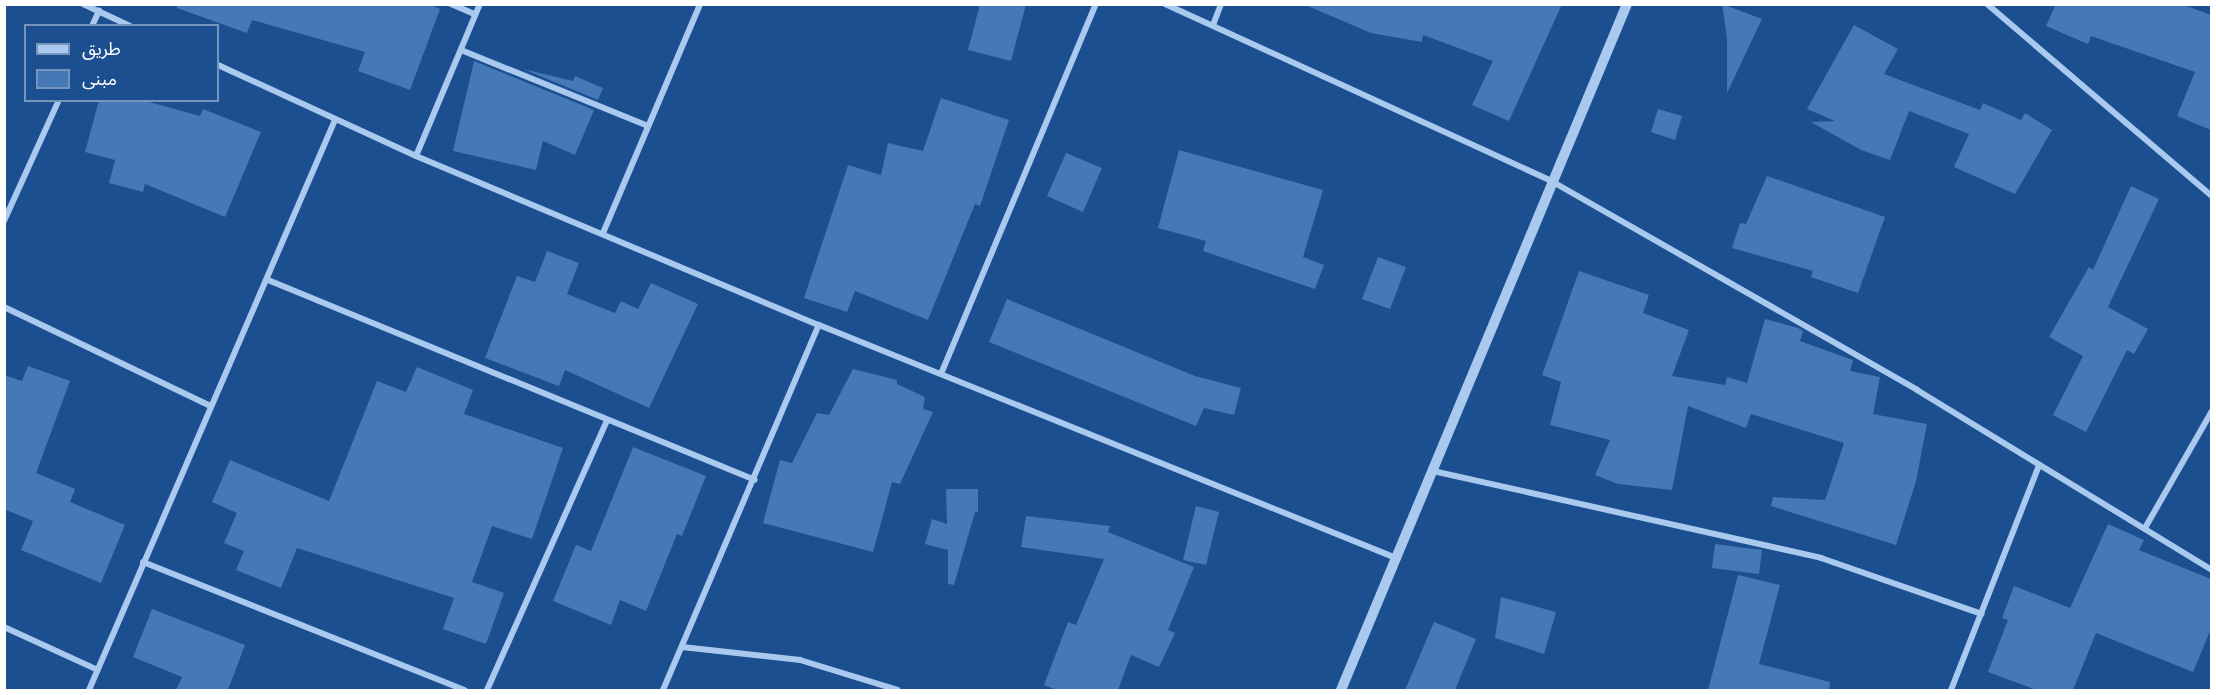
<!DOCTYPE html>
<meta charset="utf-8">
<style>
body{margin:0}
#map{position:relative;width:2216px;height:695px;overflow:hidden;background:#1b4f8f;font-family:"Public Sans","Noto Sans Arabic",sans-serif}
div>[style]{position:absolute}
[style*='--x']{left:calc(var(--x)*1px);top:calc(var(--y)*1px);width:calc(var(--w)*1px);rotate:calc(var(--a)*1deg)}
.building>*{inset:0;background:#4478b7}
.minor>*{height:6px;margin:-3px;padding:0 3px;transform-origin:3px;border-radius:3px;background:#a9c9ee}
.tertiary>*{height:10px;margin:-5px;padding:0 5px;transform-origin:5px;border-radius:5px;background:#a9c9ee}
span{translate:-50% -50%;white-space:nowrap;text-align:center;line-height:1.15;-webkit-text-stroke:4.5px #1b4f8f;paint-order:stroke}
.frame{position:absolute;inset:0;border:6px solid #fff;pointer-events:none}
.legend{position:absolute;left:24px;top:24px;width:195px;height:78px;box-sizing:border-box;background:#1b4f8f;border:2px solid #7695bc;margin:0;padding:8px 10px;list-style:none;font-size:18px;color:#fff}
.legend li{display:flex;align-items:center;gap:12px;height:30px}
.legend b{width:30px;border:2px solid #7695bc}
</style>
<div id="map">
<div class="building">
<i style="clip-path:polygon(177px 4px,427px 4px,440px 9px,410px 90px,358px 71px,365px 52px,252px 20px,247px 33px,177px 8px)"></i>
<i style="clip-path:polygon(980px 4px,1026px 4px,1011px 61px,968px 50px)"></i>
<i style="clip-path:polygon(1303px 4px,1562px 4px,1509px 121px,1472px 105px,1493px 61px,1423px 35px,1422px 42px,1371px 33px)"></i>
<i style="clip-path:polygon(1722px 4px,1762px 19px,1727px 93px,1727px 38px)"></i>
<i style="clip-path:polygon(2056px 4px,2181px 4px,2211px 15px,2211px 130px,2177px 116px,2195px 72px,2091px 36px,2088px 44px,2046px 26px)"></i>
<i style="clip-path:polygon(1854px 25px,1898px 49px,1884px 74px,1980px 110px,1983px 103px,2021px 120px,2025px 113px,2052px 130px,2015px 194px,1954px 167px,1969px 134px,1909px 111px,1890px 160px,1861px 150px,1811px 122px,1835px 121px,1807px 109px)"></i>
<i style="clip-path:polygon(474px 61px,594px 110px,575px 155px,543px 141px,536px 170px,453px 151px)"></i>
<i style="clip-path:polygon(523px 69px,573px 81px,575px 76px,603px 88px,598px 100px)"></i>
<i style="clip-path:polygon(941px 98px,1009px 120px,980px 206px,975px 204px,928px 320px,855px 291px,847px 312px,804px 298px,848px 165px,881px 175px,888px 143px,923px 151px)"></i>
<i style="clip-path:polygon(99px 100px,142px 100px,200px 116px,203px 109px,261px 132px,225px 217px,145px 184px,143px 192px,109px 183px,115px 160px,85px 152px)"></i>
<i style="clip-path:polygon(1658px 109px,1682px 116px,1675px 140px,1651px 132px)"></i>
<i style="clip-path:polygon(1179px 150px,1323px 190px,1303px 257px,1324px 265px,1315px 289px,1203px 251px,1206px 241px,1158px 228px)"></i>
<i style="clip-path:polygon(1066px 153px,1102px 168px,1083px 212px,1047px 196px)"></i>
<i style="clip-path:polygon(1767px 176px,1885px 217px,1858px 293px,1811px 277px,1813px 271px,1732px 248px,1740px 223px,1746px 224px)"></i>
<i style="clip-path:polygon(2131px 186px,2159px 199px,2108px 307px,2148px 329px,2134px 354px,2127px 350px,2086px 432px,2053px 415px,2083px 356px,2049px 337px,2089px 267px,2093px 270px)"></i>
<i style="clip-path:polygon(547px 251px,579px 263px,567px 294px,615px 313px,621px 301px,638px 309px,651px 283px,698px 304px,649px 408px,565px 370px,559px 386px,485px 358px,517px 276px,535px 282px)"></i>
<i style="clip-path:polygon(1378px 257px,1406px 267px,1390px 309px,1362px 299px)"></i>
<i style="clip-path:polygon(1579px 271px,1649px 295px,1643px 313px,1689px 330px,1672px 376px,1725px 385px,1727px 377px,1747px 383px,1765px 319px,1798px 328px,1803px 331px,1800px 341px,1853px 360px,1850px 371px,1880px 377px,1873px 414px,1927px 424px,1916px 481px,1896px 545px,1771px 506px,1773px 497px,1825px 500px,1844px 443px,1751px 414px,1746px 428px,1688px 406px,1672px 490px,1618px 484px,1595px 475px,1610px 440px,1550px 425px,1561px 382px,1542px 375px)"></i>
<i style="clip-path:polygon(1007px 299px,1195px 376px,1241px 388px,1234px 415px,1204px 408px,1196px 426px,989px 342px)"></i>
<i style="clip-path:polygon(28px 366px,70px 381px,36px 473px,75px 489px,70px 502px,125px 525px,101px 583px,21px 550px,33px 521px,4px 509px,4px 375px,22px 381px)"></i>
<i style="clip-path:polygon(417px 367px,473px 390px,464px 414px,563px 448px,532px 539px,492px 526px,472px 582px,504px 593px,486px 644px,443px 629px,454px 598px,297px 548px,281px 588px,236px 570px,244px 551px,224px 543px,237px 513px,212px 502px,230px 460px,329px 501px,377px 381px,406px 392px)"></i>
<i style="clip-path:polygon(853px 369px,897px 380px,897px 384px,925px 397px,923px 409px,933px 412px,900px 484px,892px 482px,873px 552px,763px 523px,780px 460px,792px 463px,817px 413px,829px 415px)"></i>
<i style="clip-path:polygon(633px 447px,706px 476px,682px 536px,677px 534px,646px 611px,620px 600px,611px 625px,553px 601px,576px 545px,591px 551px)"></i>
<i style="clip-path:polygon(946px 489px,978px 489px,978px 512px,975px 512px,954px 585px,948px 584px,948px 550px,925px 544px,932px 519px,947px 524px)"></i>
<i style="clip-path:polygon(1196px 506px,1219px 512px,1206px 565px,1183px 560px)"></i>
<i style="clip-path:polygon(1026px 516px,1110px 526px,1108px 532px,1194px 567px,1168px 630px,1175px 633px,1159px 667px,1131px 655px,1118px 690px,1057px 690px,1044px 685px,1068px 622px,1076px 625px,1104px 559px,1021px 547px)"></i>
<i style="clip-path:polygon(2108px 524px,2144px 540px,2139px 550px,2211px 579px,2211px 629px,2193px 672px,2096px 633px,2073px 690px,2037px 690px,1988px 672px,2008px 620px,2002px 618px,2014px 586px,2070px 608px)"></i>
<i style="clip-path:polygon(1715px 544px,1762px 550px,1759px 574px,1712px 568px)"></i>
<i style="clip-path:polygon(1738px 575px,1780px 585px,1759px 664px,1830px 682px,1829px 690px,1708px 690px)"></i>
<i style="clip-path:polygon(1501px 597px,1556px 612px,1544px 654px,1495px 638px)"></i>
<i style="clip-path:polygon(152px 609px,245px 645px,228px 690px,176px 690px,182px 677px,133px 657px)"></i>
<i style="clip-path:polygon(1434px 622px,1476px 639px,1455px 690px,1405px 690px)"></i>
</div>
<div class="minor">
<i style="--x:83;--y:4;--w:52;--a:25.1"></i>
<i style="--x:451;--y:4;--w:26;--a:23"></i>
<i style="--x:1165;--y:4;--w:427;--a:24.6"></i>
<i style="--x:1553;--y:182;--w:419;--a:29.7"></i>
<i style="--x:1917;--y:390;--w:346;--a:31.4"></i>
<i style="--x:1987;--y:4;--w:296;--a:40.5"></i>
<i style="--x:1213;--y:25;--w:22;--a:-69"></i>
<i style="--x:92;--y:26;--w:17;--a:-65"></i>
<i style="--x:461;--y:50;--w:202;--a:22.1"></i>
<i style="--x:218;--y:65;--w:218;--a:24.7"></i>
<i style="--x:416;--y:156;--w:437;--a:22.8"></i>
<i style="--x:819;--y:325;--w:622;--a:21.99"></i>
<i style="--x:416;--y:156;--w:165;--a:-67.2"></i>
<i style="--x:4;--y:221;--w:133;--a:-65.6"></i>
<i style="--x:603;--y:233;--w:249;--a:-67"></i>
<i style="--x:268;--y:280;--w:526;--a:22.33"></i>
<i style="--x:4;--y:307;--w:229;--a:25.6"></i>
<i style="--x:941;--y:374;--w:401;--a:-67.3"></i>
<i style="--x:1433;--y:471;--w:398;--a:12.6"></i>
<i style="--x:1821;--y:558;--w:170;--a:19.2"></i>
<i style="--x:2145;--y:528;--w:135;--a:-60.2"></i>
<i style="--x:143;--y:562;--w:346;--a:21.7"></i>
<i style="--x:4;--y:627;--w:103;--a:24.6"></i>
<i style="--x:682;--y:647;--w:119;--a:6.3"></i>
<i style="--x:800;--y:660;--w:102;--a:17"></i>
<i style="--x:89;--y:690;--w:621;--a:-66.66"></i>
<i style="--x:487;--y:690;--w:295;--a:-66"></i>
<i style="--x:663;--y:690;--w:397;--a:-66.9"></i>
<i style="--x:1951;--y:690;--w:242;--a:-68.6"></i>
</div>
<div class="tertiary">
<i style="--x:1341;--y:690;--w:743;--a:-67.37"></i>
</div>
<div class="frame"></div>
<ul class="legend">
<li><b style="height:8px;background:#a9c9ee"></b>طريق</li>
<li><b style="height:16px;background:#4478b7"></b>مبنى</li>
</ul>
</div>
